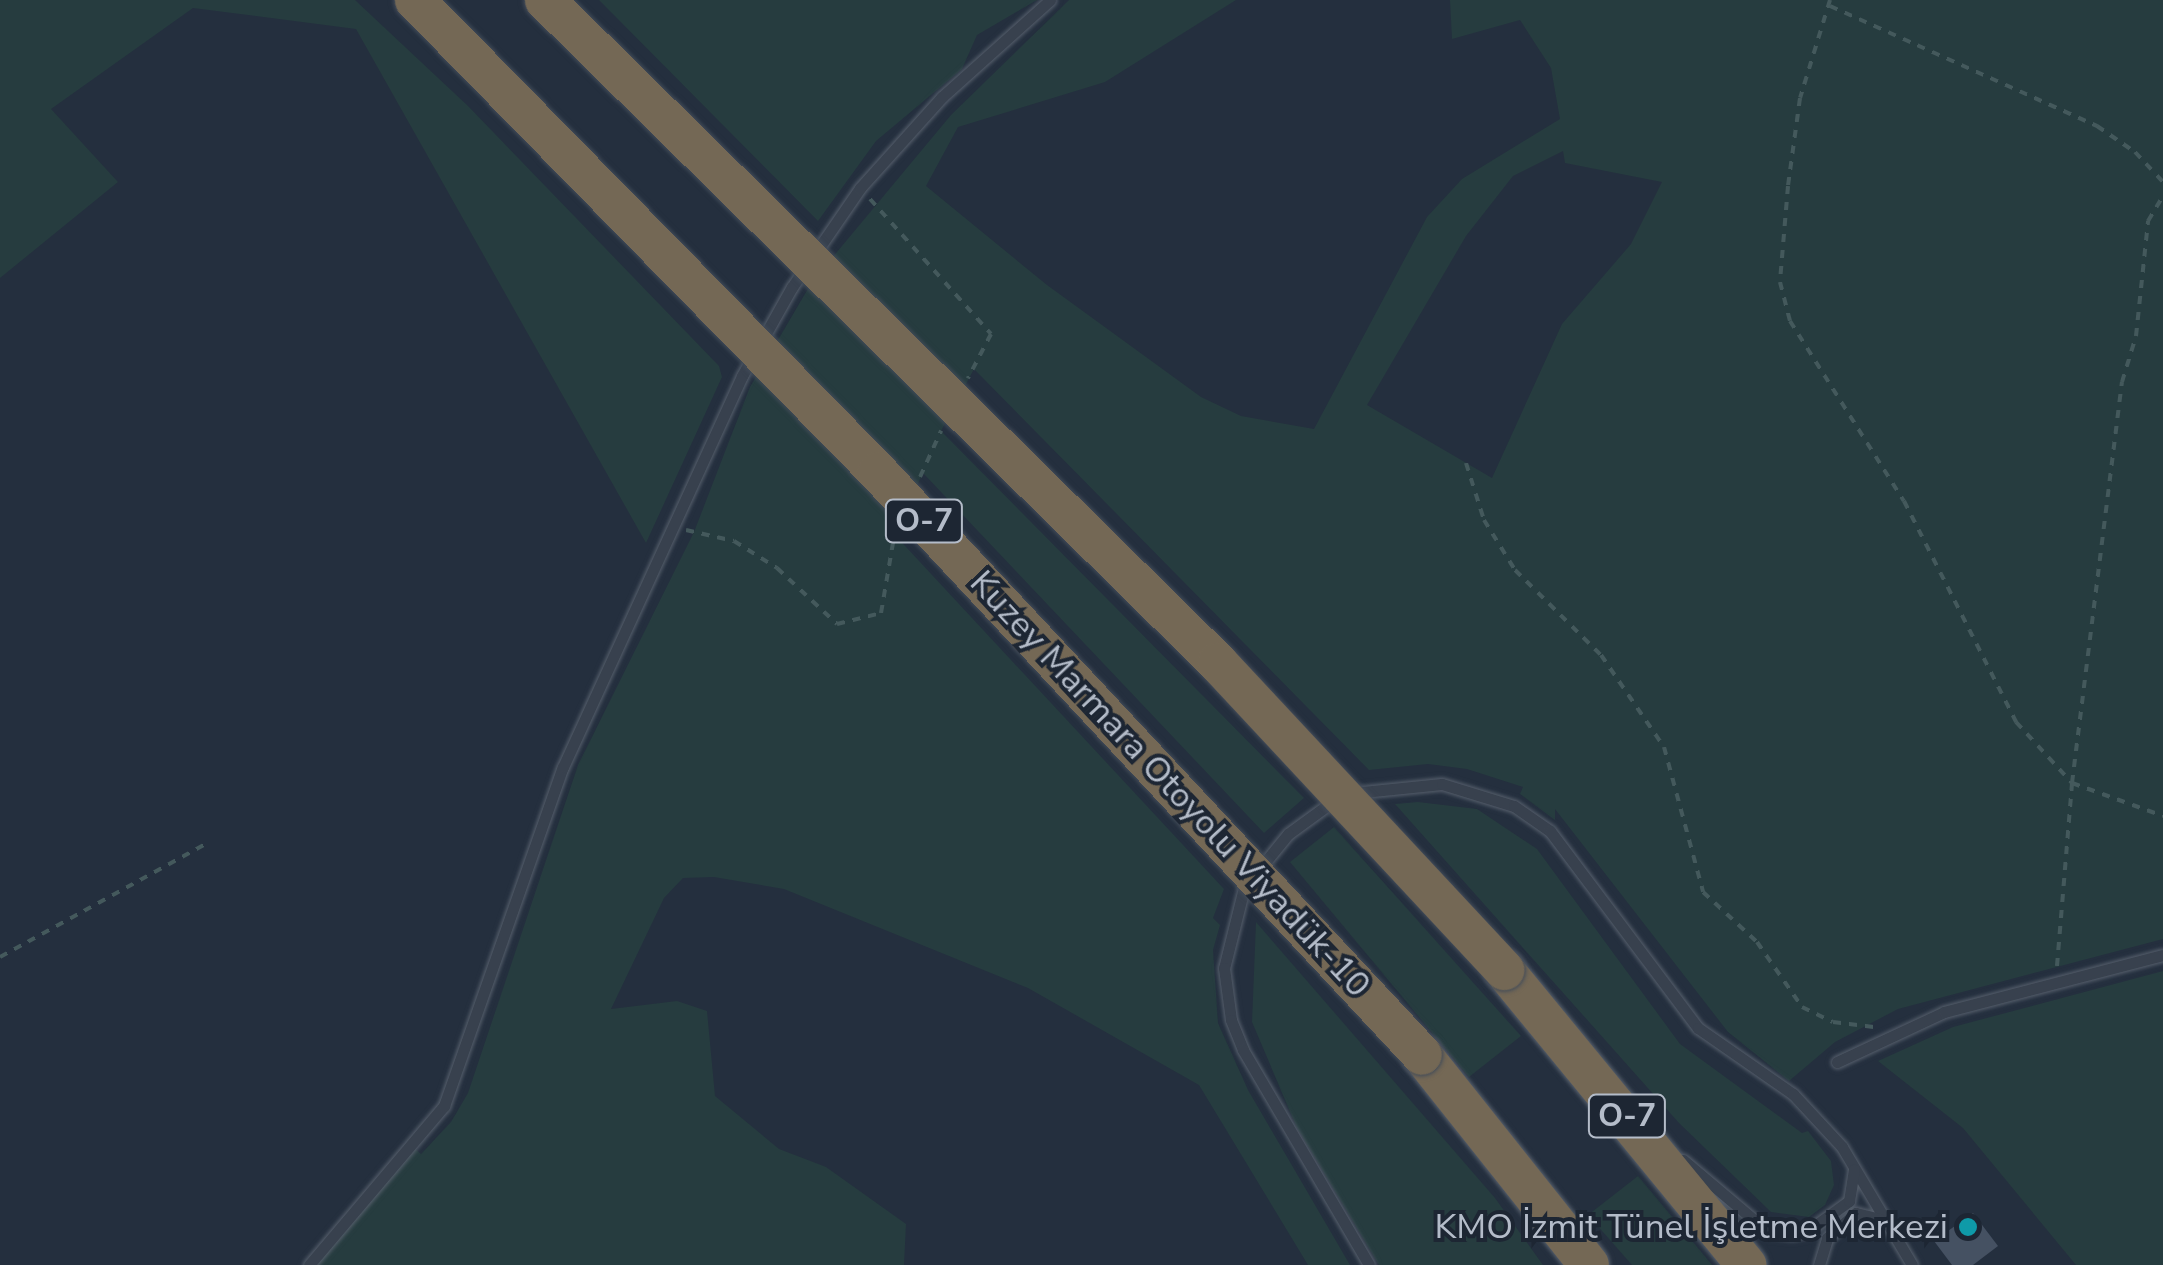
<!DOCTYPE html>
<meta charset="utf-8">
<style>
body{margin:0}
#map{position:relative;width:2163px;height:1265px;overflow:hidden;background:#242f3e;font-family:"Nunito Sans",sans-serif}
div>[style]{position:absolute}
[style*='--x']{left:calc(var(--x)*1px);top:calc(var(--y)*1px);width:calc(var(--w)*1px);rotate:calc(var(--a)*1deg)}
.green>*{inset:0;background:#263c3f}
.building>*{inset:0;background:#455162}
.path>*{height:4px;margin-top:-2px;transform-origin:0;background:repeating-linear-gradient(90deg,#44595c 0 8px,transparent 0 16px)}
.roads{filter:drop-shadow(0 0 2px #565f6c) drop-shadow(0 0 2px #565f6c)}
.service>*{height:11px;margin:-5.5px;padding:0 5.5px;transform-origin:5.5px;border-radius:5.5px;background:#38414e}
.motorway>*{height:40px;margin:-20px;padding:0 20px;transform-origin:20px;border-radius:20px;background:#746855}
.bridges{filter:drop-shadow(0 0 2px #434c59) drop-shadow(0 0 2px #434c59)}
.motorway-bridge>*{height:40px;margin:-20px;padding:0 20px;transform-origin:20px;border-radius:20px;background:#746855}
.dots>*{width:28px;height:28px;translate:-50% -50%;box-sizing:border-box;border:5px solid #1d2633;border-radius:50%}
span{translate:-50% -50%;white-space:nowrap;text-align:center;line-height:1.15;-webkit-text-stroke:8px #1d2633;paint-order:stroke}
.shield-label span{padding:2px 8px;background:#1d2633;border:2px solid;border-radius:8px;-webkit-text-stroke-width:0}
.shield-label{font-size:32px;color:#b4bcc9;font-weight:700}
.street-label{font-size:35px;color:#b4bcc9}
.poi-label{font-size:35px;color:#b4bcc9}
.right{translate:-100% -50%;text-align:right}
</style>
<div id="map">
<div class="green">
<i style="clip-path:polygon(0 0,355px 0,468px 106px,719px 366px,722px 377px,646px 543px,356px 29px,193px 8px,51px 109px,118px 182px,0 278px)"></i>
<i style="clip-path:polygon(599px 0,1037px 0,977px 35px,962px 69px,876px 141px,818px 221px)"></i>
<i style="clip-path:polygon(evenodd,1069px 0,1236px 0,1105px 82px,958px 127px,926px 186px,1047px 285px,1201px 397px,1241px 416px,1314px 429px,1427px 217px,1462px 179px,1560px 119px,1551px 68px,1520px 20px,1452px 39px,1450px 0,2163px 0,2163px 939px,1898px 1009px,1835px 1042px,1789px 1081px,1728px 1032px,1555px 809px,1555px 820px,1520px 794px,1523px 787px,1467px 769px,1428px 764px,1369px 770px,974px 369px,941px 431px,1304px 798px,1264px 833px,923px 473px,894px 534px,1224px 889px,1213px 918px,1220px 925px,1213px 950px,1218px 1023px,1248px 1090px,1350px 1265px,1308px 1265px,1199px 1085px,1028px 988px,784px 889px,714px 877px,683px 878px,664px 898px,611px 1009px,677px 1001px,707px 1011px,715px 1096px,779px 1149px,826px 1167px,906px 1224px,904px 1265px,309px 1265px,411px 1145px,421px 1154px,451px 1122px,468px 1093px,578px 765px,694px 532px,750px 387px,812px 282px,951px 115px,1069px 0,1563px 151px,1565px 163px,1662px 182px,1631px 244px,1562px 324px,1492px 478px,1367px 405px,1466px 236px,1513px 176px,1563px 151px)"></i>
<i style="clip-path:polygon(1418px 802px,1477px 809px,1537px 849px,1680px 1044px,1802px 1133px,1808px 1131px,1831px 1161px,1834px 1185px,1825px 1205px,1809px 1217px,1771px 1212px,1679px 1123px,1395px 804px)"></i>
<i style="clip-path:polygon(1334px 827px,1521px 1036px,1469px 1077px,1290px 862px)"></i>
<i style="clip-path:polygon(1256px 922px,1495px 1198px,1543px 1265px,1379px 1265px,1297px 1128px,1252px 1022px)"></i>
<i style="clip-path:polygon(2163px 971px,2163px 1265px,2076px 1265px,1963px 1128px,1878px 1061px,1953px 1027px)"></i>
<i style="clip-path:polygon(1638px 1176px,1712px 1265px,1632px 1265px,1588px 1215px)"></i>
</div>
<div class="building">
<i style="clip-path:polygon(1973px 1213px,1998px 1246px,1973px 1265px,1952px 1265px,1934px 1241px)"></i>
</div>
<div class="path">
<i style="--x:1830;--y:0;--w:102;--a:107"></i>
<i style="--x:1800;--y:98;--w:89;--a:97.8"></i>
<i style="--x:1788;--y:186;--w:96;--a:94.8"></i>
<i style="--x:1780;--y:282;--w:40;--a:75.6"></i>
<i style="--x:1790;--y:321;--w:213;--a:57.7"></i>
<i style="--x:1904;--y:501;--w:248;--a:63.1"></i>
<i style="--x:2016;--y:722;--w:83;--a:47.4"></i>
<i style="--x:2072;--y:783;--w:404;--a:-82.9"></i>
<i style="--x:2122;--y:382;--w:48;--a:-73.1"></i>
<i style="--x:2136;--y:336;--w:116;--a:-84"></i>
<i style="--x:2148;--y:221;--w:29;--a:-59"></i>
<i style="--x:1830;--y:6;--w:293;--a:24.2"></i>
<i style="--x:2097;--y:126;--w:46;--a:34.4"></i>
<i style="--x:2135;--y:152;--w:41;--a:47"></i>
<i style="--x:870;--y:199;--w:181;--a:48.1"></i>
<i style="--x:991;--y:334;--w:50;--a:117.6"></i>
<i style="--x:1466;--y:463;--w:60;--a:72.5"></i>
<i style="--x:1484;--y:520;--w:59;--a:58.2"></i>
<i style="--x:1515;--y:570;--w:121;--a:44.7"></i>
<i style="--x:1601;--y:655;--w:112;--a:55.6"></i>
<i style="--x:1664;--y:747;--w:150;--a:74.9"></i>
<i style="--x:1703;--y:892;--w:74;--a:42.8"></i>
<i style="--x:1757;--y:942;--w:79;--a:55.3"></i>
<i style="--x:1802;--y:1007;--w:34;--a:26"></i>
<i style="--x:1833;--y:1022;--w:41;--a:7"></i>
<i style="--x:920;--y:477;--w:51;--a:-65.5"></i>
<i style="--x:686;--y:530;--w:49;--a:12.9"></i>
<i style="--x:734;--y:541;--w:51;--a:32.1"></i>
<i style="--x:777;--y:568;--w:82;--a:43"></i>
<i style="--x:837;--y:624;--w:45;--a:-14"></i>
<i style="--x:881;--y:613;--w:83;--a:-80.3"></i>
<i style="--x:0;--y:957;--w:233;--a:-28.8"></i>
<i style="--x:2057;--y:966;--w:184;--a:-85.3"></i>
<i style="--x:2072;--y:783;--w:97;--a:19.9"></i>
</div>
<div class="roads">
<div class="service">
<i style="--x:1353;--y:793;--w:89;--a:-5.8"></i>
<i style="--x:1442;--y:784;--w:75;--a:17"></i>
<i style="--x:1514;--y:806;--w:44;--a:34.8"></i>
<i style="--x:1550;--y:831;--w:246;--a:53.1"></i>
<i style="--x:1698;--y:1028;--w:116;--a:34.8"></i>
<i style="--x:1793;--y:1094;--w:72;--a:47.2"></i>
<i style="--x:1842;--y:1147;--w:137;--a:59.3"></i>
<i style="--x:1336;--y:799;--w:59;--a:143.9"></i>
<i style="--x:1288;--y:834;--w:70;--a:129.2"></i>
<i style="--x:1244;--y:888;--w:82;--a:104"></i>
<i style="--x:1224;--y:968;--w:52;--a:82.3"></i>
<i style="--x:1231;--y:1020;--w:32;--a:68"></i>
<i style="--x:1243;--y:1050;--w:249;--a:59.6"></i>
<i style="--x:1837;--y:1062;--w:118;--a:-25"></i>
<i style="--x:1944;--y:1012;--w:226;--a:-14.6"></i>
<i style="--x:1683;--y:1160;--w:110;--a:40.2"></i>
<i style="--x:1767;--y:1231;--w:25;--a:7"></i>
<i style="--x:1792;--y:1234;--w:16;--a:-11"></i>
<i style="--x:1808;--y:1231;--w:51;--a:-36.2"></i>
<i style="--x:1849;--y:1201;--w:32;--a:-81"></i>
<i style="--x:309;--y:1265;--w:209;--a:-49.7"></i>
<i style="--x:444;--y:1106;--w:359;--a:-70.7"></i>
<i style="--x:563;--y:767;--w:430;--a:-65.4"></i>
<i style="--x:742;--y:376;--w:102;--a:-60.7"></i>
<i style="--x:792;--y:287;--w:120;--a:-55.5"></i>
<i style="--x:860;--y:188;--w:122;--a:-48"></i>
<i style="--x:942;--y:97;--w:145;--a:-41.9"></i>
<i style="--x:1819;--y:1265;--w:28;--a:-73"></i>
<i style="--x:1827;--y:1238;--w:38;--a:-41"></i>
<i style="--x:1856;--y:1213;--w:25;--a:14"></i>
</div>
<div class="motorway">
<i style="--x:1504;--y:970;--w:382;--a:50.6"></i>
<i style="--x:1422;--y:1055;--w:268;--a:51.5"></i>
</div>
</div>
<div class="bridges">
<div class="motorway-bridge">
<i style="--x:415;--y:0;--w:661;--a:45.55"></i>
<i style="--x:878;--y:472;--w:797;--a:46.98"></i>
<i style="--x:545;--y:0;--w:945;--a:44.57"></i>
<i style="--x:1218;--y:663;--w:420;--a:47"></i>
</div>
</div>
<div class="dots">
<i style="left:1968px;top:1227px;background:#0f9aa8"></i>
</div>
<div class="shield-label">
<span style="left:924px;top:521px">O-7</span>
<span style="left:1627px;top:1116px">O-7</span>
</div>
<div class="street-label">
<span style="left:1170px;top:784px;rotate:47deg">Kuzey Marmara Otoyolu Viyadük-10</span>
</div>
<div class="poi-label">
<span class="right" style="left:1948px;top:1227px">KMO İzmit Tünel İşletme Merkezi</span>
</div>
</div>
